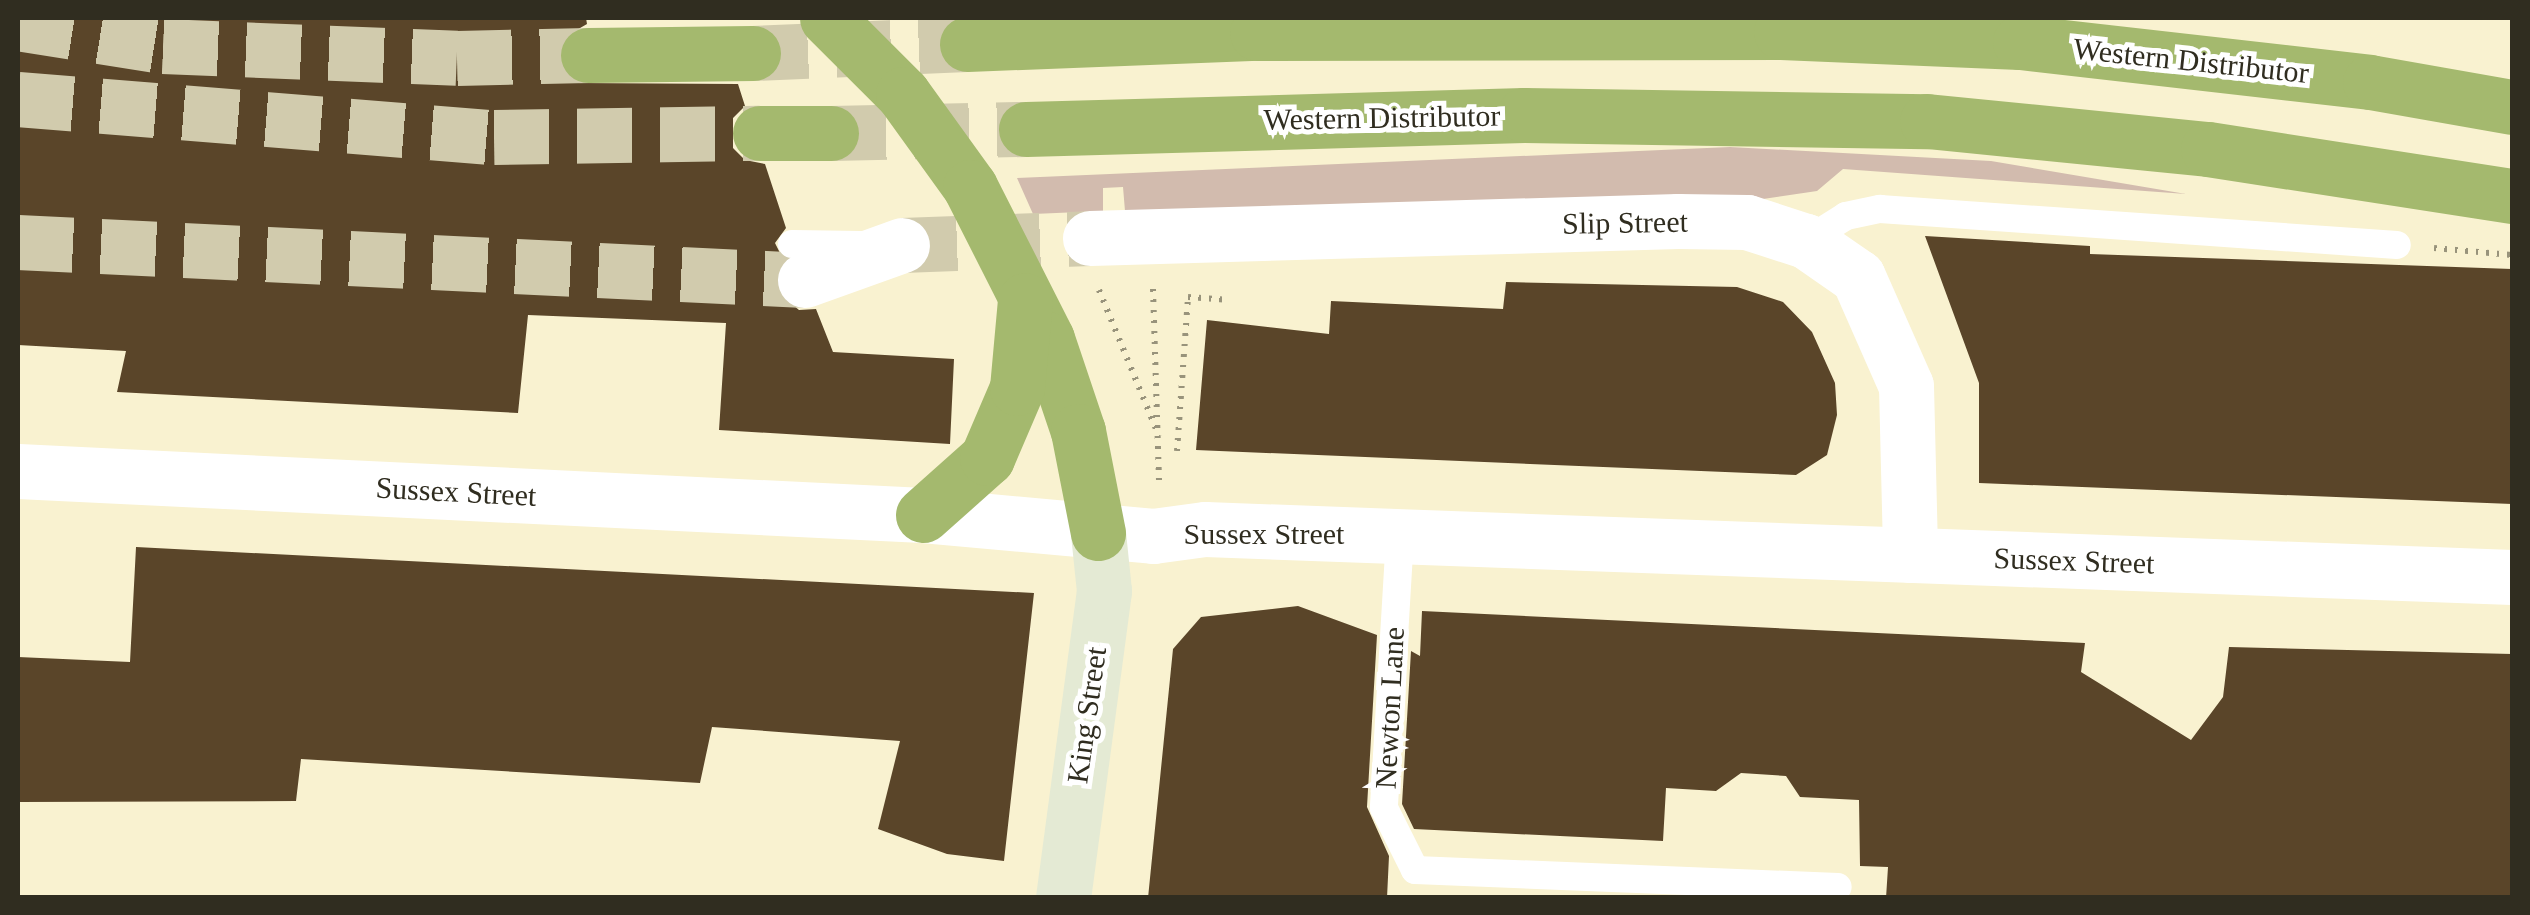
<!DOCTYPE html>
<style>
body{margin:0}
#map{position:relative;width:2530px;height:915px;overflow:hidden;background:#f9f2d0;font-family:Georgia,serif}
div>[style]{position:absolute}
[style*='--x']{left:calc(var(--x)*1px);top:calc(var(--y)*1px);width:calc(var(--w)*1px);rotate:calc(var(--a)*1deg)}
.green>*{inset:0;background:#d2bbae}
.building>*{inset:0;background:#5a4529}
.minor-tunnel>*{height:55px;margin-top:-27.5px;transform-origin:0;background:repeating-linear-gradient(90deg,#d1cbad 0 55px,transparent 0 83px)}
.motorway-tunnel>*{height:55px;margin-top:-27.5px;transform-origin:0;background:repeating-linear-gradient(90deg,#d1cbad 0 55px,transparent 0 83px)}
.path>*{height:6px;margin-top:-3px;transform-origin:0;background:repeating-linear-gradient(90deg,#98937b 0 2.5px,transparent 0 10.5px)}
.service>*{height:28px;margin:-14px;padding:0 14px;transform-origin:14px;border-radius:14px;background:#fff}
.minor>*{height:55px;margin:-27.5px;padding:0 27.5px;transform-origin:27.5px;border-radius:27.5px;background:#fff}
.tertiary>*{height:55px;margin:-27.5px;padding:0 27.5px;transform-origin:27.5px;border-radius:27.5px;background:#fff}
.secondary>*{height:55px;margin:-27.5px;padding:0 27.5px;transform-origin:27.5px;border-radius:27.5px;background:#e4ead4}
.motorway>*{height:55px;margin:-27.5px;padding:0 27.5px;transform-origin:27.5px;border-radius:27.5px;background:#a4b96e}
span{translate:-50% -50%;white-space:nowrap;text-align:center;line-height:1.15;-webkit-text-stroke:10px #fff;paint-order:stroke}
.street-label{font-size:30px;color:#302d20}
.frame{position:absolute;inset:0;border:20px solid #302d20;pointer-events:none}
</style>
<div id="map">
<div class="green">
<i style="clip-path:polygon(1730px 147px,1991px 161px,2186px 194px,1843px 169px,1817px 191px,1763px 199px,1125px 211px,1123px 187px,1103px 188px,1103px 211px,1033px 214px,1017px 178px)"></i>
</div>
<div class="building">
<i style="clip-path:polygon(18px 18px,586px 18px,587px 24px,561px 39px,557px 54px,574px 83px,738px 84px,745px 106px,733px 118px,733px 148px,745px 160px,765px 164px,786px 228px,775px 243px,783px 259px,775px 274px,776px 291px,799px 310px,816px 309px,833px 352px,954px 359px,950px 444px,719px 430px,726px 323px,528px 315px,518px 413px,117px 392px,126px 351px,18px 345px)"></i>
<i style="clip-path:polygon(1925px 236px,2090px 246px,2090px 254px,2512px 269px,2512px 504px,1979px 483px,1979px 383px)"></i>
<i style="clip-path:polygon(1506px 282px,1737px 287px,1783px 302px,1812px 332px,1835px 383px,1837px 415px,1827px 455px,1796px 475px,1196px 450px,1207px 320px,1329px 334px,1331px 301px,1503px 309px)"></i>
<i style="clip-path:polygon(136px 547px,1034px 593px,1004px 861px,947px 854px,878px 829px,900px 741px,712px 727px,700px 783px,301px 759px,296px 801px,18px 802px,18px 657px,130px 662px)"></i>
<i style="clip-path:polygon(1298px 606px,1377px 635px,1367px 807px,1389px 856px,1387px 898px,1148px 898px,1173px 649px,1201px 617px)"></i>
<i style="clip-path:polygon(1422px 611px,2085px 643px,2081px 672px,2191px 740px,2223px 697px,2229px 647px,2512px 654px,2512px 898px,1886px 898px,1888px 867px,1860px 866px,1859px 800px,1800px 797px,1786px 776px,1741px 773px,1716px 791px,1666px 788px,1663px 841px,1414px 829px,1402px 804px,1411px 651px,1420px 656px)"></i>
</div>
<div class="minor-tunnel">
<i style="--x:18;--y:242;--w:788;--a:2.76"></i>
<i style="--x:902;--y:245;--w:188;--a:-2.1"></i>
</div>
<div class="motorway-tunnel">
<i style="--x:18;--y:23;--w:147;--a:9"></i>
<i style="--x:163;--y:46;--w:294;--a:2.3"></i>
<i style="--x:457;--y:58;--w:131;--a:-1.3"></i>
<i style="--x:753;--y:53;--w:214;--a:-2.4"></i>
<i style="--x:18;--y:99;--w:478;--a:4.6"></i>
<i style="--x:494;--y:137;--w:266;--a:-0.9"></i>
<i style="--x:831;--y:133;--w:195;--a:-1.2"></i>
</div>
<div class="path">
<i style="--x:2434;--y:248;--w:78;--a:5.1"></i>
<i style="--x:1153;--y:289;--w:192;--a:88.2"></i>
<i style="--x:1099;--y:290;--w:158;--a:67.7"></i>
<i style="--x:1177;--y:451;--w:154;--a:-85.9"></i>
<i style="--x:1188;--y:297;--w:39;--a:4"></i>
</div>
<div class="service">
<i style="--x:1806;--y:241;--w:47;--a:-32"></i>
<i style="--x:1846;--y:216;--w:35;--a:-12"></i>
<i style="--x:1880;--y:209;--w:518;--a:3.98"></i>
<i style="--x:792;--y:244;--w:68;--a:0.8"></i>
<i style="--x:1400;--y:536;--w:272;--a:93.4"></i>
<i style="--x:1384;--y:808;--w:69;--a:63.4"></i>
<i style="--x:1415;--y:870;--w:423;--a:2.3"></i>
</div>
<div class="minor">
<i style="--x:1090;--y:238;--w:588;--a:-1.66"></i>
<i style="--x:1678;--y:221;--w:69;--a:0.8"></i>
<i style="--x:1747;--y:222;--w:62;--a:17.9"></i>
<i style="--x:1806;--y:241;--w:63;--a:34.7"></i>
<i style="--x:1858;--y:277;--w:119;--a:66.2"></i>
<i style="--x:1906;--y:386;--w:169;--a:88.6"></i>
<i style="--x:805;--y:280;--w:103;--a:-19.8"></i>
</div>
<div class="tertiary">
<i style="--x:18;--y:471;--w:906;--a:2.78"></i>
<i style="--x:923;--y:515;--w:231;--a:5.2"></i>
<i style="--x:1153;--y:536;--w:52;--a:-7.7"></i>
<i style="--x:1205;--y:529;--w:1308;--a:2.1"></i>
</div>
<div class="secondary">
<i style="--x:1063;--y:898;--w:310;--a:-82.4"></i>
<i style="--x:1104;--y:591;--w:58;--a:-95.9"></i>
</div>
<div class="motorway">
<i style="--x:827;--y:18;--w:107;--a:45"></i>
<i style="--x:903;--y:94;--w:115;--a:54.2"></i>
<i style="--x:970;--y:187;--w:170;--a:63.1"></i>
<i style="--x:1047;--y:339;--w:97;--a:71.4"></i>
<i style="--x:1078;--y:431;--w:104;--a:78.9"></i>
<i style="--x:967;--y:44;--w:290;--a:-2.2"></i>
<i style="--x:1257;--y:33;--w:524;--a:-0.11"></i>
<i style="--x:1781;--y:32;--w:239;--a:2.4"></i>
<i style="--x:2020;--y:42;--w:352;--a:6.5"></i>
<i style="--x:2370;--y:82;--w:144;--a:10"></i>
<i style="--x:588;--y:55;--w:165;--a:-0.7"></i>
<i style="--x:1026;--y:129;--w:498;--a:-1.6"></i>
<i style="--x:1524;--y:115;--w:403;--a:0.9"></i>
<i style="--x:1927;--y:121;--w:282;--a:5.7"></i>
<i style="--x:2208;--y:149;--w:308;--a:8.8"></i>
<i style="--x:760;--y:133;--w:71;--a:0"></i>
<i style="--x:923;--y:515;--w:86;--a:-41.7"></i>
<i style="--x:987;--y:458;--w:76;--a:-66.8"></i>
<i style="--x:1017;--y:388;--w:88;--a:-84.8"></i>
</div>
<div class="street-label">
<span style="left:2191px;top:61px;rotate:6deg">Western Distributor</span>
<span style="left:1382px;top:118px;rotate:-1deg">Western Distributor</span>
<span style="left:1625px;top:223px;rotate:-1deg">Slip Street</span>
<span style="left:456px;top:492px;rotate:3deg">Sussex Street</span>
<span style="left:1264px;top:534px">Sussex Street</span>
<span style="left:2074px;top:561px;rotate:2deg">Sussex Street</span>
<span style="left:1390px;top:708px;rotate:-87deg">Newton Lane</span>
<span style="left:1087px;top:715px;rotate:-82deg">King Street</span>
</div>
<div class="frame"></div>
</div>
